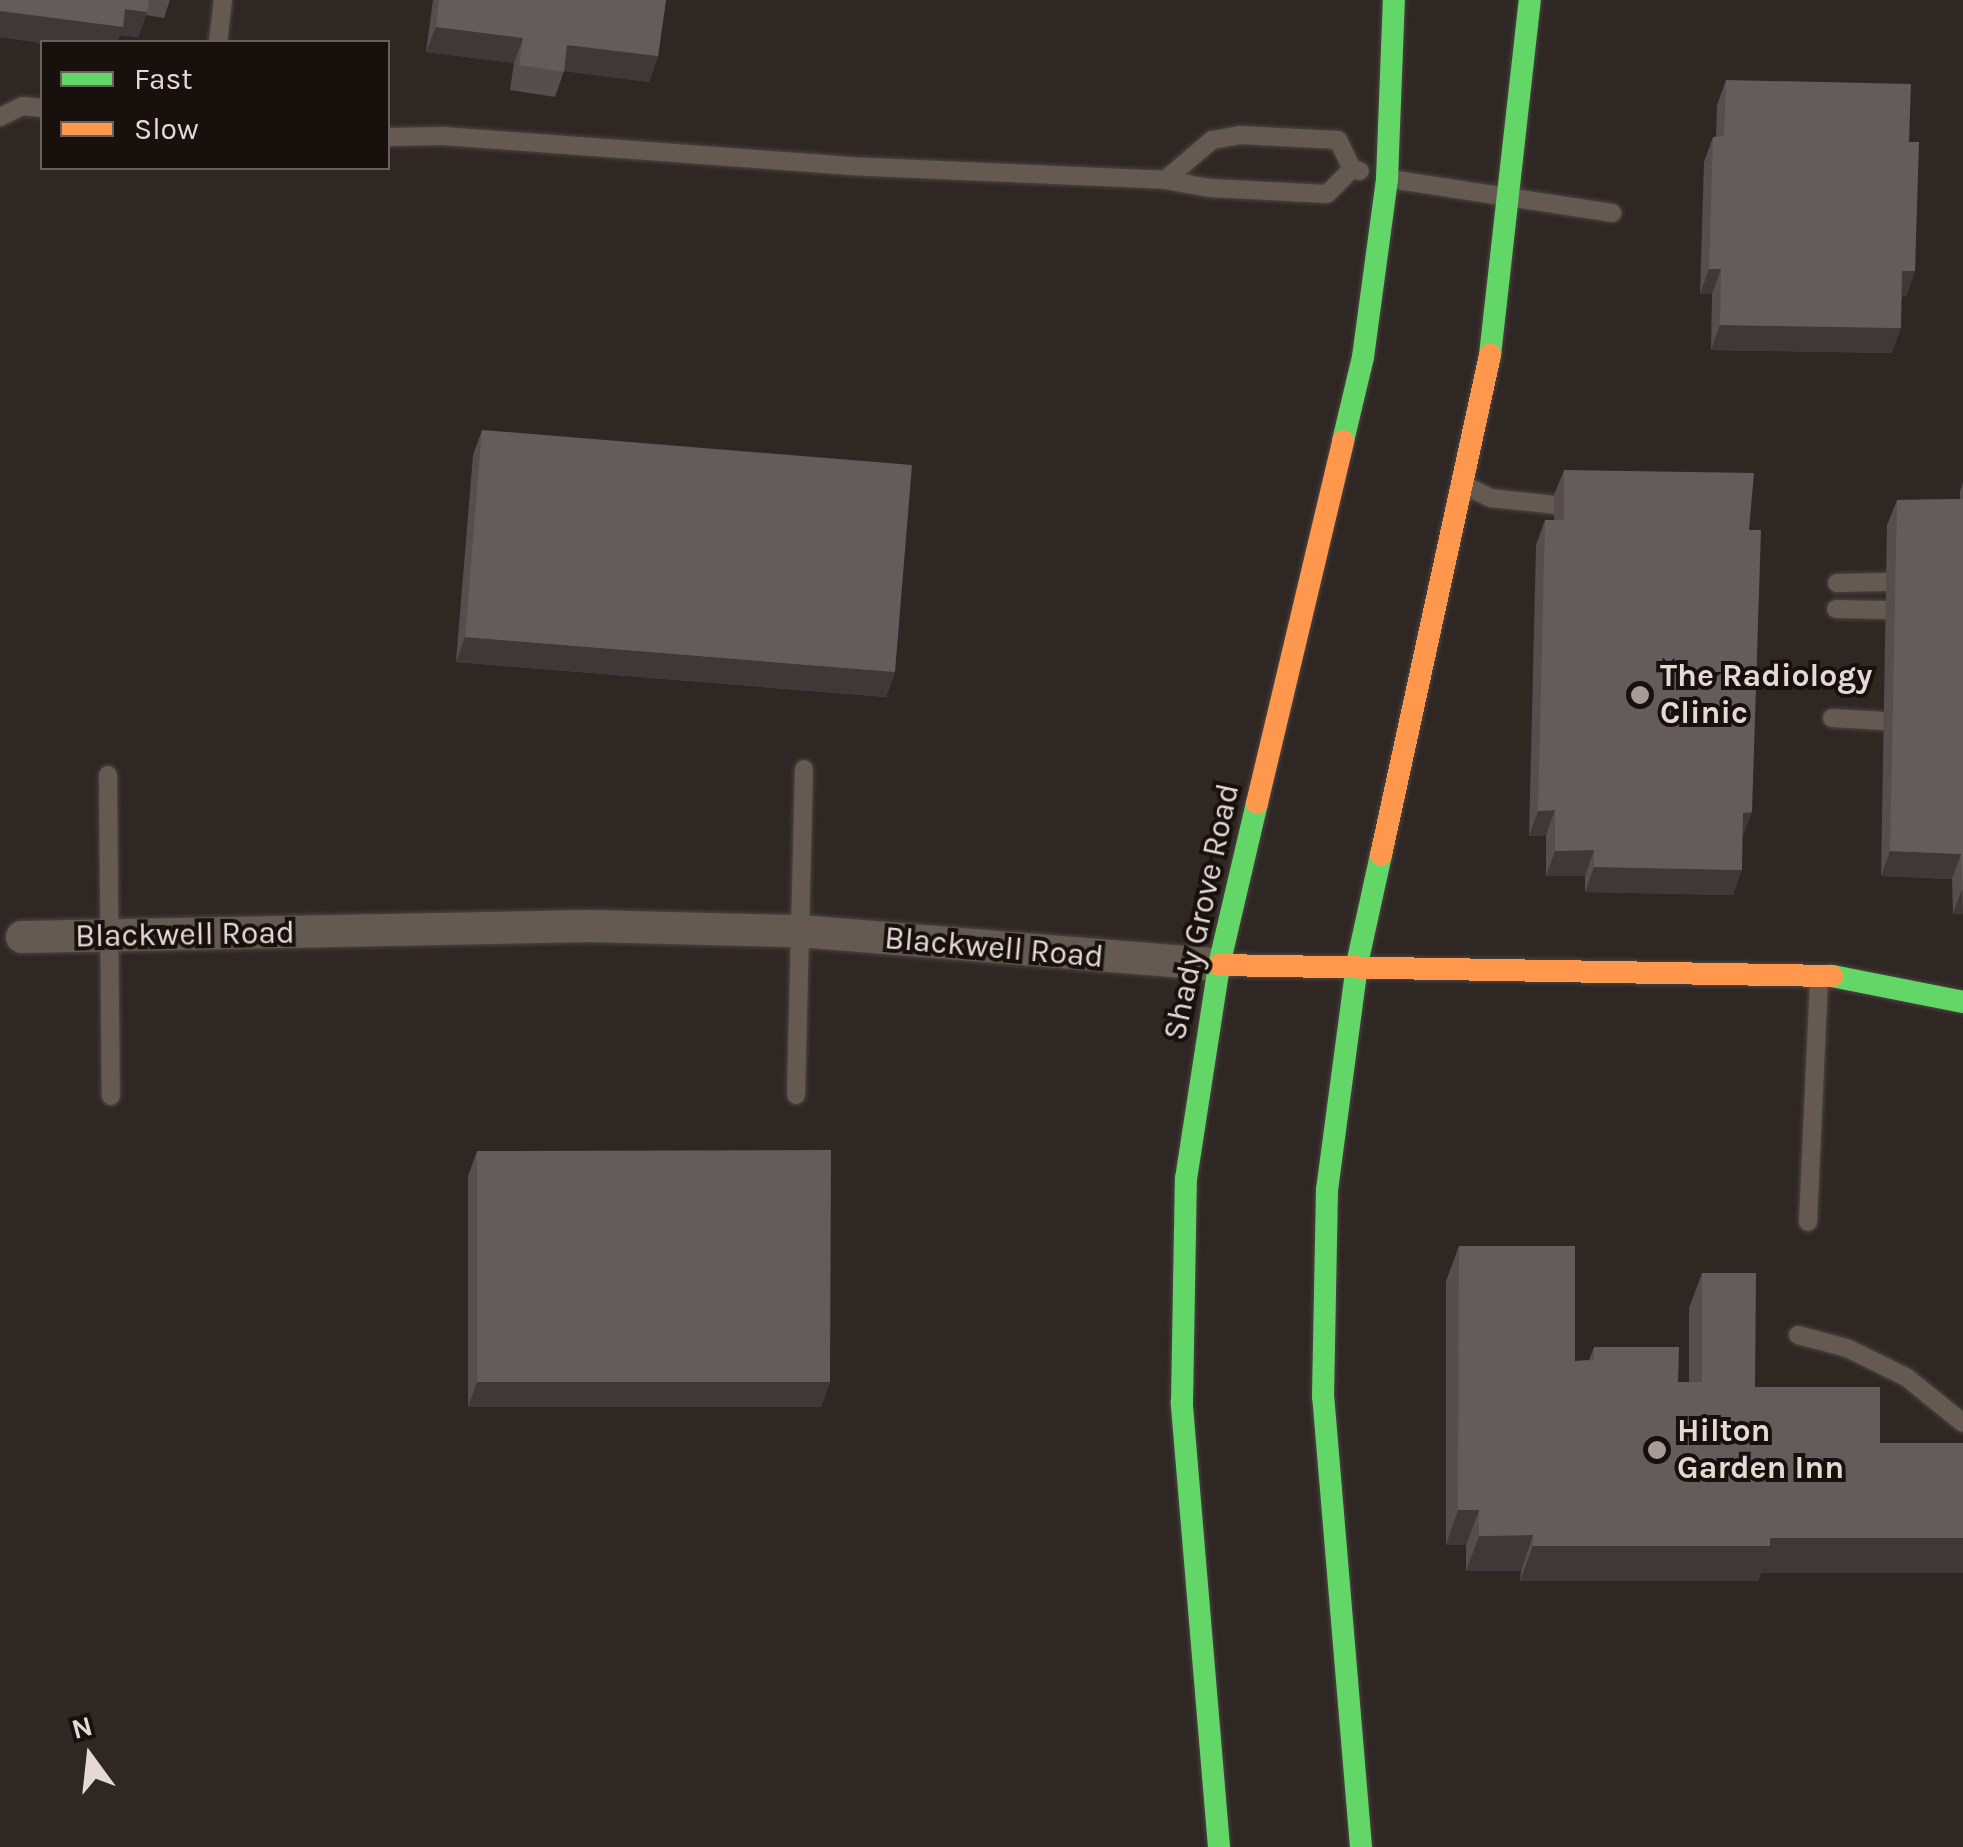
<!DOCTYPE html>
<style>
body{margin:0}
#map{position:relative;width:1963px;height:1847px;overflow:hidden;background:#2f2724;font-family:Karla,sans-serif}
div>[style]{position:absolute}
[style*='--x']{left:calc(var(--x)*1px);top:calc(var(--y)*1px);width:calc(var(--w)*1px);rotate:calc(var(--a)*1deg)}
.roads{filter:drop-shadow(0 0 2px #4b4441) drop-shadow(0 0 2px #4b4441)}
.lane>*{height:18px;margin:-9px;padding:0 9px;transform-origin:9px;border-radius:9px;background:#645a52}
.street>*{height:32px;margin:-16px;padding:0 16px;transform-origin:16px;border-radius:16px;background:#645a52}
.fast>*{height:22px;margin:-11px;padding:0 11px;transform-origin:11px;border-radius:11px;background:#63d668}
.slow>*{height:22px;margin:-11px;padding:0 11px;transform-origin:11px;border-radius:11px;background:#ff974d}
.wall>*{inset:0;background:#554e4c}
.shaded-wall>*{inset:0;background:#3f3836}
.building>*{inset:0;background:#645c5b}
.dots>*{width:28px;height:28px;translate:-50% -50%;box-sizing:border-box;border:5px solid #17100d;border-radius:50%}
span{translate:-50% -50%;white-space:nowrap;text-align:center;line-height:1.15;-webkit-text-stroke:8px #17100d;paint-order:stroke}
.poi-label{font-size:32px;color:#e4d9d5;font-weight:700}
.left{translate:0 -50%;text-align:left}
.street-label{font-size:32px;color:#e4d9d5}
.legend{position:absolute;left:40px;top:40px;width:350px;height:130px;box-sizing:border-box;background:#17100d;border:2px solid #69605d;margin:0;padding:12px 18px;list-style:none;font-size:30px;color:#e4d9d5}
.legend li{display:flex;align-items:center;gap:20px;height:50px}
.legend b{width:50px;border:2px solid #69605d}
.north{position:absolute;left:40px;top:1707px;width:100px;height:100px;-webkit-text-stroke:8px #17100d;paint-order:stroke;rotate:345deg;font-size:28px;font-weight:700;line-height:40px;text-align:center;color:#e4d9d5}
.north::after{content:'';display:block;margin:auto;width:35px;height:45px;background:#e4d9d5;clip-path:polygon(50% 0,100% 100%,50% 72%,0 100%)}
</style>
<div id="map">
<div class="roads">
<div class="lane">
<i style="--x:218;--y:42;--w:42;--a:-83.2"></i>
<i style="--x:0;--y:117;--w:25;--a:-26"></i>
<i style="--x:23;--y:106;--w:19;--a:6"></i>
<i style="--x:388;--y:137;--w:55;--a:-1"></i>
<i style="--x:443;--y:136;--w:406;--a:4.2"></i>
<i style="--x:848;--y:166;--w:317;--a:2.5"></i>
<i style="--x:1165;--y:180;--w:46;--a:10.1"></i>
<i style="--x:1210;--y:188;--w:117;--a:2.9"></i>
<i style="--x:1327;--y:194;--w:35;--a:-45"></i>
<i style="--x:1390;--y:179;--w:225;--a:8.7"></i>
<i style="--x:1165;--y:180;--w:62;--a:-40.4"></i>
<i style="--x:1212;--y:140;--w:27;--a:-10"></i>
<i style="--x:1239;--y:135;--w:99;--a:2.9"></i>
<i style="--x:1338;--y:140;--w:32;--a:64"></i>
<i style="--x:1352;--y:169;--w:8;--a:14"></i>
<i style="--x:1464;--y:485;--w:30;--a:26"></i>
<i style="--x:1491;--y:498;--w:64;--a:6.2"></i>
<i style="--x:1837;--y:583;--w:50;--a:-1.1"></i>
<i style="--x:1836;--y:609;--w:50;--a:1.1"></i>
<i style="--x:1832;--y:718;--w:52;--a:3.3"></i>
<i style="--x:108;--y:775;--w:321;--a:89.5"></i>
<i style="--x:796;--y:1095;--w:326;--a:-88.6"></i>
<i style="--x:1808;--y:1222;--w:245;--a:-87.4"></i>
<i style="--x:1798;--y:1335;--w:51;--a:14.9"></i>
<i style="--x:1847;--y:1348;--w:66;--a:26.2"></i>
<i style="--x:1906;--y:1377;--w:73;--a:38.9"></i>
</div>
<div class="street">
<i style="--x:22;--y:937;--w:567;--a:-1.11"></i>
<i style="--x:589;--y:926;--w:210;--a:1.4"></i>
<i style="--x:799;--y:931;--w:421;--a:4.6"></i>
</div>
<div class="fast">
<i style="--x:1490;--y:355;--w:357;--a:-83.6"></i>
<i style="--x:1343;--y:441;--w:86;--a:-76.6"></i>
<i style="--x:1363;--y:357;--w:180;--a:-82.3"></i>
<i style="--x:1387;--y:179;--w:179;--a:-87.8"></i>
<i style="--x:1832;--y:976;--w:134;--a:11.2"></i>
<i style="--x:1219;--y:1847;--w:447;--a:-94.8"></i>
<i style="--x:1182;--y:1402;--w:223;--a:-89"></i>
<i style="--x:1186;--y:1179;--w:217;--a:-81.2"></i>
<i style="--x:1219;--y:965;--w:166;--a:-76.8"></i>
<i style="--x:1361;--y:1847;--w:452;--a:-94.8"></i>
<i style="--x:1323;--y:1397;--w:207;--a:-88.9"></i>
<i style="--x:1327;--y:1190;--w:228;--a:-82.4"></i>
<i style="--x:1357;--y:964;--w:112;--a:-77.6"></i>
</div>
<div class="slow">
<i style="--x:1257;--y:803;--w:372;--a:-76.6"></i>
<i style="--x:1381;--y:855;--w:512;--a:-77.7"></i>
<i style="--x:1219;--y:965;--w:613;--a:1.03"></i>
</div>
</div>
<div class="wall">
<i style="clip-path:polygon(0 0,170px 0,164px 18px,146px 15px,138px 37px,120px 35px,117px 42px,42px 43px,0 37px)"></i>
<i style="clip-path:polygon(433px 0,666px 0,658px 56px,649px 82px,564px 71px,555px 97px,510px 90px,514px 63px,426px 52px)"></i>
<i style="clip-path:polygon(1726px 80px,1909px 142px,1915px 271px,1906px 296px,1902px 296px,1892px 353px,1711px 350px,1712px 294px,1700px 294px,1704px 162px,1713px 137px,1716px 137px,1717px 105px)"></i>
<i style="clip-path:polygon(482px 430px,895px 672px,886px 697px,456px 662px,473px 455px)"></i>
<i style="clip-path:polygon(1564px 470px,1749px 530px,1752px 812px,1742px 837px,1733px 895px,1585px 892px,1585px 876px,1546px 876px,1546px 835px,1529px 836px,1536px 545px,1545px 520px,1554px 520px,1554px 495px)"></i>
<i style="clip-path:polygon(1963px 482px,1963px 914px,1953px 914px,1952px 879px,1881px 876px,1887px 525px,1897px 500px,1960px 499px,1960px 491px)"></i>
<i style="clip-path:polygon(477px 1151px,830px 1382px,821px 1407px,468px 1407px,468px 1176px)"></i>
<i style="clip-path:polygon(1459px 1246px,1575px 1361px,1589px 1360px,1594px 1347px,1678px 1382px,1689px 1382px,1689px 1308px,1702px 1273px,1755px 1387px,1761px 1573px,1758px 1581px,1520px 1581px,1521px 1571px,1466px 1571px,1466px 1545px,1446px 1545px,1446px 1281px)"></i>
</div>
<div class="shaded-wall">
<i style="clip-path:polygon(125px 9px,147px 12px,138px 37px,120px 35px,117px 42px,42px 43px,0 37px,0 11px)"></i>
<i style="clip-path:polygon(436px 27px,523px 38px,514px 63px,426px 52px)"></i>
<i style="clip-path:polygon(567px 45px,658px 56px,649px 82px,558px 70px)"></i>
<i style="clip-path:polygon(1709px 269px,1721px 269px,1712px 294px,1700px 294px)"></i>
<i style="clip-path:polygon(1902px 271px,1915px 271px,1906px 296px,1893px 296px)"></i>
<i style="clip-path:polygon(1720px 325px,1901px 328px,1892px 353px,1711px 350px)"></i>
<i style="clip-path:polygon(465px 637px,895px 672px,886px 697px,456px 662px)"></i>
<i style="clip-path:polygon(1555px 810px,1546px 835px,1529px 836px,1538px 811px)"></i>
<i style="clip-path:polygon(1752px 812px,1742px 837px,1743px 813px)"></i>
<i style="clip-path:polygon(1594px 850px,1585px 876px,1546px 876px,1555px 851px)"></i>
<i style="clip-path:polygon(1890px 851px,1961px 854px,1952px 879px,1881px 876px)"></i>
<i style="clip-path:polygon(1594px 867px,1742px 870px,1733px 895px,1585px 892px)"></i>
<i style="clip-path:polygon(1962px 889px,1963px 914px,1953px 914px)"></i>
<i style="clip-path:polygon(477px 1382px,830px 1382px,821px 1407px,468px 1407px)"></i>
<i style="clip-path:polygon(1458px 1510px,1479px 1510px,1466px 1545px,1446px 1545px)"></i>
<i style="clip-path:polygon(1533px 1535px,1521px 1571px,1466px 1571px,1479px 1536px)"></i>
<i style="clip-path:polygon(1770px 1538px,1963px 1538px,1963px 1573px,1761px 1573px,1758px 1581px,1520px 1581px,1533px 1546px)"></i>
</div>
<div class="building">
<i style="clip-path:polygon(0 0,149px 0,147px 12px,125px 9px,123px 27px,0 11px)"></i>
<i style="clip-path:polygon(439px 0,666px 0,658px 56px,567px 45px,564px 72px,519px 65px,523px 38px,436px 27px)"></i>
<i style="clip-path:polygon(1726px 80px,1911px 84px,1909px 142px,1919px 142px,1915px 271px,1902px 271px,1901px 328px,1720px 325px,1721px 269px,1709px 269px,1713px 137px,1724px 136px)"></i>
<i style="clip-path:polygon(482px 430px,912px 465px,895px 672px,465px 637px)"></i>
<i style="clip-path:polygon(1564px 470px,1754px 473px,1749px 530px,1761px 530px,1752px 812px,1743px 813px,1742px 870px,1594px 867px,1594px 850px,1555px 851px,1555px 810px,1538px 811px,1545px 520px,1564px 520px)"></i>
<i style="clip-path:polygon(1963px 499px,1963px 889px,1961px 854px,1890px 851px,1897px 500px)"></i>
<i style="clip-path:polygon(831px 1150px,830px 1382px,477px 1382px,477px 1151px)"></i>
<i style="clip-path:polygon(1459px 1246px,1575px 1246px,1575px 1361px,1594px 1360px,1594px 1347px,1679px 1347px,1678px 1382px,1702px 1382px,1702px 1273px,1756px 1273px,1755px 1387px,1880px 1387px,1880px 1443px,1963px 1443px,1963px 1538px,1770px 1538px,1770px 1546px,1533px 1546px,1533px 1535px,1479px 1536px,1479px 1510px,1458px 1510px)"></i>
</div>
<div class="dots">
<i style="left:1640px;top:695px;background:#a59b97"></i>
<i style="left:1657px;top:1450px;background:#a59b97"></i>
</div>
<div class="poi-label">
<span class="left" style="left:1660px;top:695px">The Radiology<br>Clinic</span>
<span class="left" style="left:1677px;top:1450px">Hilton<br>Garden Inn</span>
</div>
<div class="street-label">
<span style="left:1202px;top:912px;rotate:-78deg">Shady Grove Road</span>
<span style="left:185px;top:935px;rotate:-1deg">Blackwell Road</span>
<span style="left:994px;top:948px;rotate:5deg">Blackwell Road</span>
</div>
<ul class="legend">
<li><b style="height:12px;background:#63d668"></b>Fast</li>
<li><b style="height:12px;background:#ff974d"></b>Slow</li>
</ul>
<div class="north">N</div>
</div>
